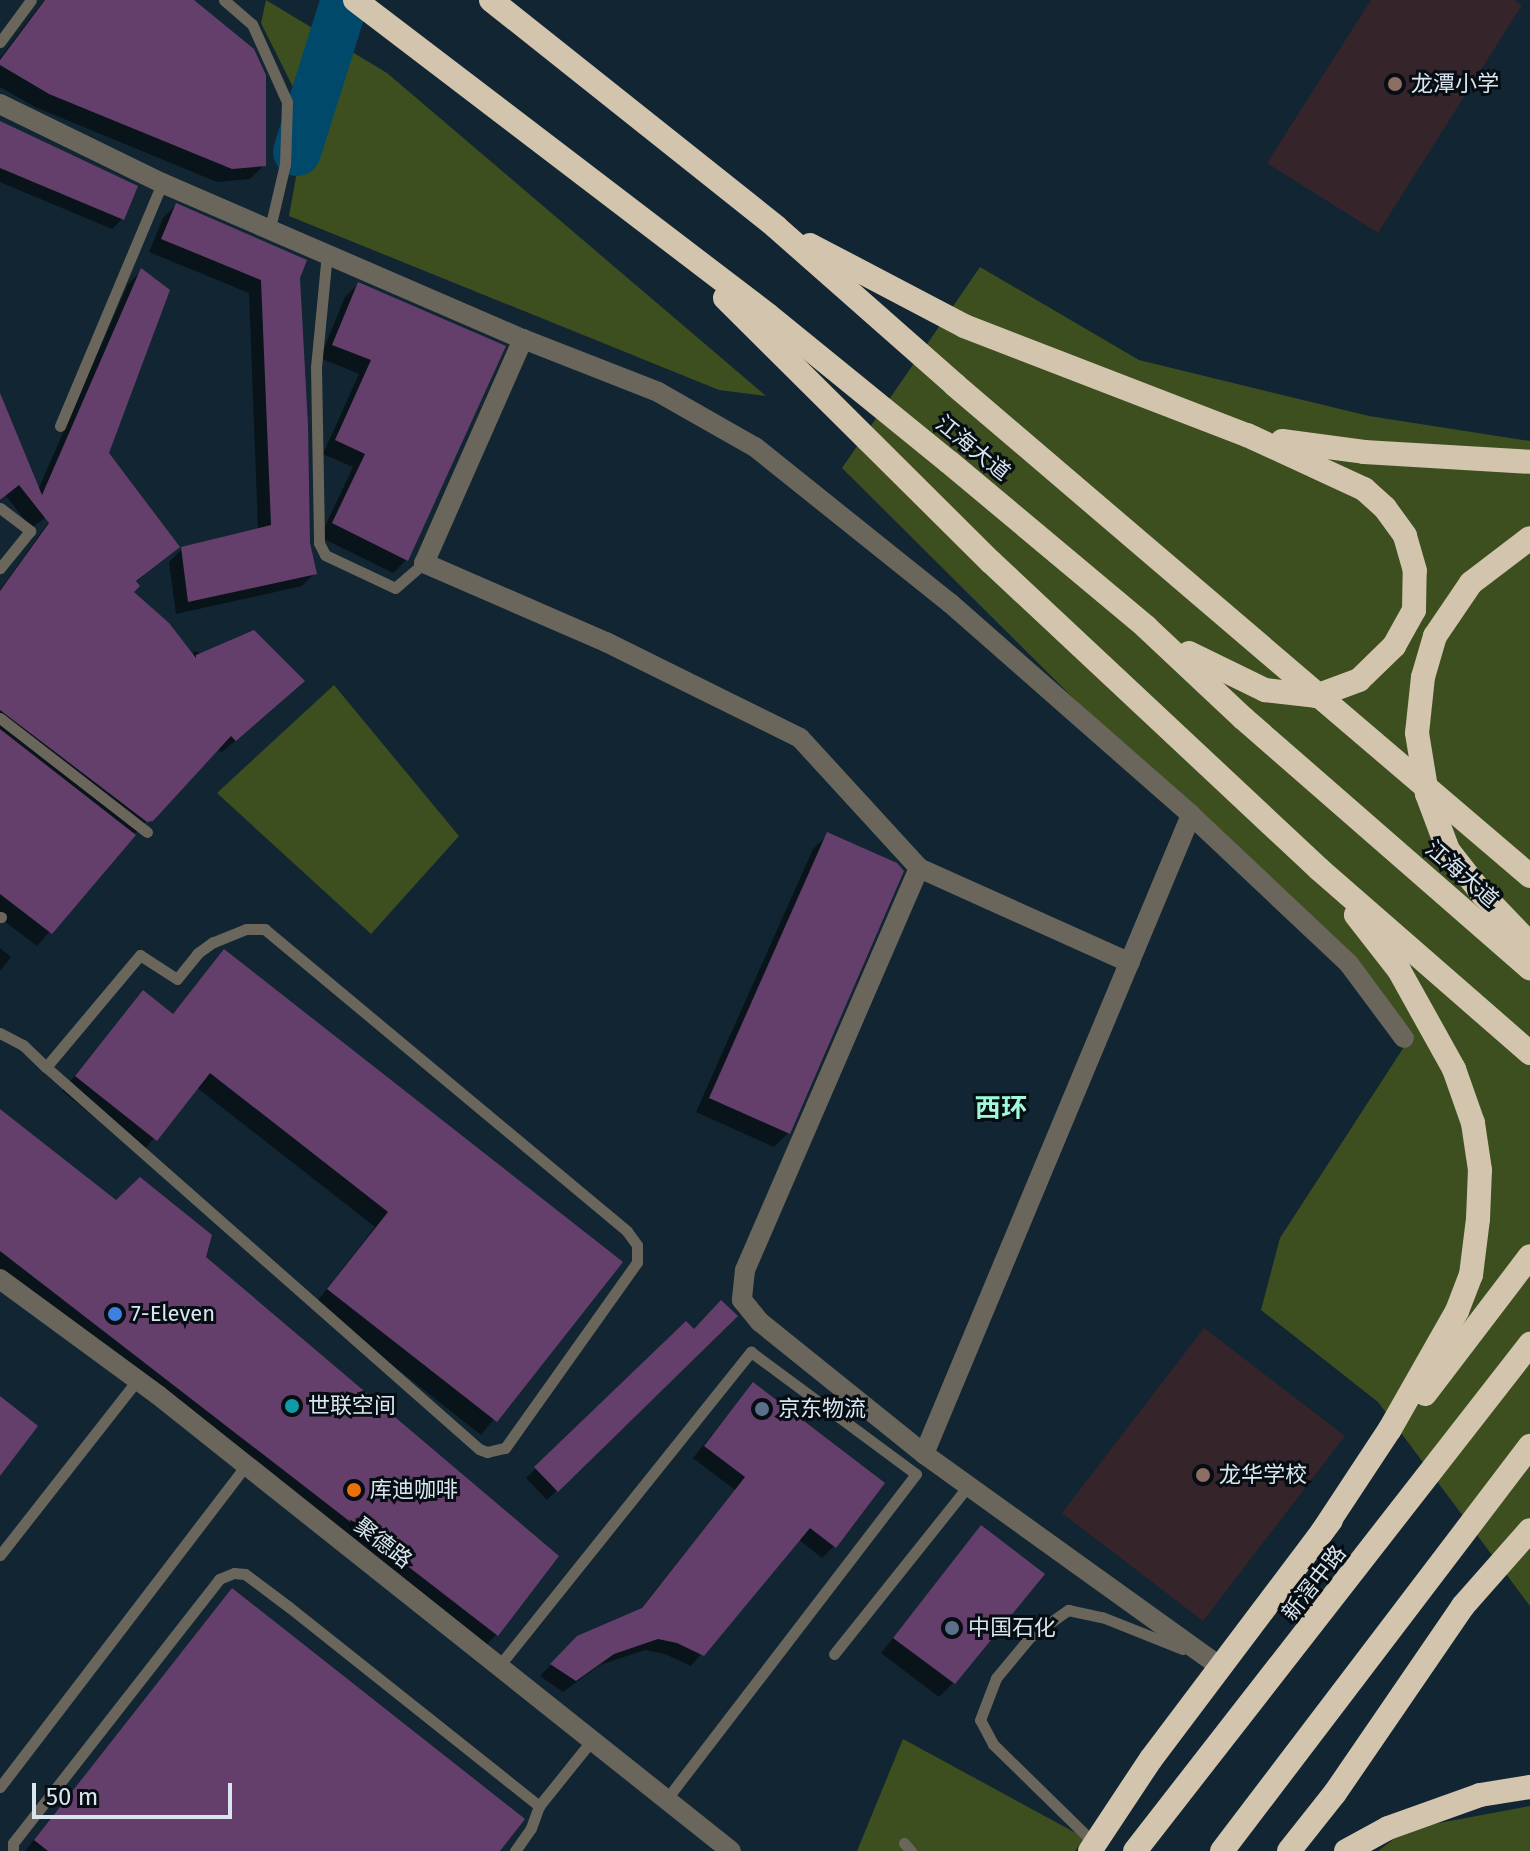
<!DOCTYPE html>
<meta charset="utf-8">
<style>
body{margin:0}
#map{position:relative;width:1530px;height:1851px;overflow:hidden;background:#122532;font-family:"Fira Sans","Noto Sans SC",sans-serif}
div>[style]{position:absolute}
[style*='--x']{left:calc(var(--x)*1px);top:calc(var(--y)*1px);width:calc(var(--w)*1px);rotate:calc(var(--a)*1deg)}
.education>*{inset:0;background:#36242b}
.green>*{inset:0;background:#3d4f1f}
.shadow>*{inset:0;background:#0007}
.river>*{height:48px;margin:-24px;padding:0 24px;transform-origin:24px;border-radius:24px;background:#00496b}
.building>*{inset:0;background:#653f6b}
.lane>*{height:11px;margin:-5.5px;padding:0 5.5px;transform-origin:5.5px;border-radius:5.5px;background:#6b665c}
.street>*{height:20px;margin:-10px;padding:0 10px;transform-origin:10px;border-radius:10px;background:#6b665c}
.highway>*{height:24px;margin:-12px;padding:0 12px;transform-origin:12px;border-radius:12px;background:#d3c4ad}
.highway-bridge>*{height:24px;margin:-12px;padding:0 12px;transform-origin:12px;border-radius:12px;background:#d3c4ad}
.dots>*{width:22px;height:22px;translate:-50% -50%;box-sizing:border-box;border:4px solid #060d13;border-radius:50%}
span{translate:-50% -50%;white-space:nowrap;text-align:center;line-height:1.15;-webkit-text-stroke:6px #060d13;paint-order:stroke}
.poi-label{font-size:22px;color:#dae6ef}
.left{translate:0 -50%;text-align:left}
.street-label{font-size:22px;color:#dae6ef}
.quarter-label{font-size:26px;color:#9ffad7;font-weight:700}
.scale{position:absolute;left:32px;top:1783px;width:200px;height:36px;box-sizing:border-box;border:4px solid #dae6ef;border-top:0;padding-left:10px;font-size:24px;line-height:28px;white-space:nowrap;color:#dae6ef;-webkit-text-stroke:6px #060d13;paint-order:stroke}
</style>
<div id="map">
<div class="education">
<i style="clip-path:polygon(1371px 0,1514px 0,1522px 5px,1378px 233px,1267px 163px)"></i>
<i style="clip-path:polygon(1204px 1328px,1345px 1436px,1203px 1621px,1062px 1513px)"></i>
</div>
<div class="green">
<i style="clip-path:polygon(266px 0,387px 73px,766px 396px,719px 390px,289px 216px,303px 138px,295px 91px,261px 23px)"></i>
<i style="clip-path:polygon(980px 267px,1139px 360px,1369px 416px,1530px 441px,1530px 1606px,1378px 1402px,1261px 1310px,1280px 1238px,1413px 1033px,1353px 958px,1191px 815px,842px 468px)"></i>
<i style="clip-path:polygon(334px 685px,459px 836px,371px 934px,217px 793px)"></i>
<i style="clip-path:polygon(903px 1739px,1085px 1838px,1075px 1851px,857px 1851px)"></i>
<i style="clip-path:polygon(1530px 1806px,1530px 1851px,1378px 1851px,1407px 1829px)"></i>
</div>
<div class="shadow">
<i style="clip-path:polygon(44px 0,190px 0,264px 165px,250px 179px,217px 182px,35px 107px,0 87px,0 58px)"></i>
<i style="clip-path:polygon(0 123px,122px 219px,112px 229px,0 182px)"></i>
<i style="clip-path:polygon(176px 205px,298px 278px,308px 543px,315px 573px,302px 586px,176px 614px,169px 562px,182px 549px,258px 530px,249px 293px,149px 252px,163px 218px)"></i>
<i style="clip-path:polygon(141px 271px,107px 453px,178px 546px,135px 583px,131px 592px,191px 655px,195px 651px,289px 694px,221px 753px,217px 748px,134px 834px,37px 946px,0 918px,0 590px,58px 509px,31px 528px,6px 496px,0 501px,0 396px,38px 490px,128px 284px)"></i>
<i style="clip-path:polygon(358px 284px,406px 560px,393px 573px,320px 537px,353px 467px,323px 454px,359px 374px,320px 358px,345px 297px)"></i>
<i style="clip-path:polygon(827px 835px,788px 1133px,774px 1147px,696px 1112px,813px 849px)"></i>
<i style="clip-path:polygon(0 948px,11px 957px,0 971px)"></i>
<i style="clip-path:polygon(224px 951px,620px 1262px,481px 1435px,315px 1304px,375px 1227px,196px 1087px,141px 1154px,62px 1091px,143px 992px,172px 1015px)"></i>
<i style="clip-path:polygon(0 1112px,117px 1202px,203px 1257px,497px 1634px,483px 1648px,0 1275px)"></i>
<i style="clip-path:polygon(735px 1316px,547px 1500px,526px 1478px,686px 1324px,693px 1332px)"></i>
<i style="clip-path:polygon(753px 1384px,834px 1546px,822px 1558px,798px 1539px,691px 1666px,665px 1654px,645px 1650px,600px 1665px,563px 1692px,540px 1676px,578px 1638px,639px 1611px,735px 1490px,693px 1458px)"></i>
<i style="clip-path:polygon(982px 1528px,953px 1683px,939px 1697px,881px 1653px)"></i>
<i style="clip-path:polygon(232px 1591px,497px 1851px,25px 1851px)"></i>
</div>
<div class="river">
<i style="--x:297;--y:152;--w:159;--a:-72.5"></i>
</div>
<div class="building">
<i style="clip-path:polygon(45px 0,194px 0,254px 49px,266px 75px,266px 166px,232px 169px,49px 94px,0 65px,0 60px)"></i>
<i style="clip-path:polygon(0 121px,138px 186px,124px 220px,0 168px)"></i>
<i style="clip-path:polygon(176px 203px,307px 260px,300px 278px,308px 425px,310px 543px,317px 574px,188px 602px,181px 547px,271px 525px,261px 280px,161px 239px)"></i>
<i style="clip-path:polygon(141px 268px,170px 290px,109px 453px,180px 547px,136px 581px,140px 586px,134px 592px,169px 623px,196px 658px,196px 655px,254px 630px,305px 681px,236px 741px,231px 736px,153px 821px,147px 822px,0 710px,0 591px,49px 523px,19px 485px,0 500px,0 393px,42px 495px)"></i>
<i style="clip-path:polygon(358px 282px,506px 346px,408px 561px,332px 523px,365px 454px,335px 440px,371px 360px,332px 345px)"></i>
<i style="clip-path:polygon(0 729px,136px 835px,52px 934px,0 894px)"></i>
<i style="clip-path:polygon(827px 832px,897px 863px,904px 871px,790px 1134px,709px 1098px)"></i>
<i style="clip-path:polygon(224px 949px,623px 1262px,497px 1422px,327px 1289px,388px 1212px,210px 1073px,157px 1141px,75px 1076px,143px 990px,173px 1014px)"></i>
<i style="clip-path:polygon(0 1109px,116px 1200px,140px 1177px,212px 1235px,206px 1257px,559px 1556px,498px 1636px,0 1251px)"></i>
<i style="clip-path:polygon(721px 1300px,738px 1316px,558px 1492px,534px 1467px,686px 1321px,694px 1329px)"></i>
<i style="clip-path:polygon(753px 1382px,885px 1483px,836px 1548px,810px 1528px,704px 1656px,677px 1643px,658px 1639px,614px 1654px,576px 1681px,550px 1664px,577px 1636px,642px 1608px,745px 1477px,704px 1446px)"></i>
<i style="clip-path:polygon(0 1396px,38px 1426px,0 1476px)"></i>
<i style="clip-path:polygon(981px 1525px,1045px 1574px,955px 1684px,893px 1638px)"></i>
<i style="clip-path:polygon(232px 1588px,525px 1819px,500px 1851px,48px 1851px,34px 1840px)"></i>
</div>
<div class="lane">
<i style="--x:224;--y:0;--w:37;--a:41"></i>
<i style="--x:252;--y:24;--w:85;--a:65.8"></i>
<i style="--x:287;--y:102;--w:62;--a:91.8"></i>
<i style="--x:285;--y:164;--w:66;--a:103.2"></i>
<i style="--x:0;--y:42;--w:52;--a:-53.6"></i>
<i style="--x:327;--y:253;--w:115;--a:95.5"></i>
<i style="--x:316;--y:367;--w:176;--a:89"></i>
<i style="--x:319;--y:543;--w:13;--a:63"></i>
<i style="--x:325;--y:555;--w:77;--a:25.2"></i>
<i style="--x:395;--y:588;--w:38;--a:-41"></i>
<i style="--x:60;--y:426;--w:264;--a:-67.2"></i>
<i style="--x:0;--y:508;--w:38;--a:37"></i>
<i style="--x:30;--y:531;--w:48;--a:129"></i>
<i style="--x:0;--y:718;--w:186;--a:37.8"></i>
<i style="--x:0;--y:917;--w:1;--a:0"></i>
<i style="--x:0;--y:1033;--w:26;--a:28"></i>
<i style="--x:23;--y:1045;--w:32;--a:44"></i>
<i style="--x:46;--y:1067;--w:577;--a:41.42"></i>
<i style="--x:479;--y:1449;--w:9;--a:21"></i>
<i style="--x:487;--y:1452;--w:18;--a:-13"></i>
<i style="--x:505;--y:1448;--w:228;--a:-54.6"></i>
<i style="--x:637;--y:1262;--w:17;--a:-90"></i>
<i style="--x:637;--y:1245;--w:17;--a:-126"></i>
<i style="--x:627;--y:1231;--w:471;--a:-140.2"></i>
<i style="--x:265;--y:929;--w:19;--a:180"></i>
<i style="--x:246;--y:929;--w:35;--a:158"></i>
<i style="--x:213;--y:942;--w:19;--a:144"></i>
<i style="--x:198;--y:953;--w:33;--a:129"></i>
<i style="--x:177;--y:979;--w:44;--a:-147"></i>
<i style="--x:140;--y:955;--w:146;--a:130"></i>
<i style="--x:0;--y:1555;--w:222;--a:-51.9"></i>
<i style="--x:834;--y:1654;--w:216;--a:-51.4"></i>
<i style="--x:499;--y:1666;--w:403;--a:-51.3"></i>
<i style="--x:751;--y:1352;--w:205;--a:36.5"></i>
<i style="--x:916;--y:1474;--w:409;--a:127.5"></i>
<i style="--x:0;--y:1787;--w:405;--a:-52.6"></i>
<i style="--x:904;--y:1843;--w:11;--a:49"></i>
<i style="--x:1095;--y:1844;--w:143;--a:-135.6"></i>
<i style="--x:993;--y:1744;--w:27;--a:-118"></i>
<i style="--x:980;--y:1720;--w:45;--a:-69.1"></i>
<i style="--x:996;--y:1678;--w:53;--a:-50.3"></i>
<i style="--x:1030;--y:1637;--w:47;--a:-35.4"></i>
<i style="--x:1068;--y:1610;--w:35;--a:12"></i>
<i style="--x:1102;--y:1617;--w:87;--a:21.6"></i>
<i style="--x:13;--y:1851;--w:8;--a:-90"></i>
<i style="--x:13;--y:1843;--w:335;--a:-52"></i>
<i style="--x:219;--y:1579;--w:16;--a:-22"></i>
<i style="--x:234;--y:1573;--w:11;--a:5"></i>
<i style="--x:245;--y:1574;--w:55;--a:36.9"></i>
<i style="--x:289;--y:1607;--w:320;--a:38.5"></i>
<i style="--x:515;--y:1851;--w:28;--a:-55"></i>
<i style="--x:531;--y:1828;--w:23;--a:-70"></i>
<i style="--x:539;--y:1806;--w:85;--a:-51.2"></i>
</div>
<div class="street">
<i style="--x:0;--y:104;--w:180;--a:26"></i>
<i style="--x:162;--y:183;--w:393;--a:23.4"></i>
<i style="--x:523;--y:339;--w:145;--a:21.4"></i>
<i style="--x:658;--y:392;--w:112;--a:29.6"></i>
<i style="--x:755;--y:447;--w:250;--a:38.7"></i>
<i style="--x:950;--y:603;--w:321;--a:41.3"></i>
<i style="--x:523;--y:339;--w:245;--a:113.8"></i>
<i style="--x:424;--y:563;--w:198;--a:23.5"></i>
<i style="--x:606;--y:642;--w:216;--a:26.3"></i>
<i style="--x:800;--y:738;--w:176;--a:47.5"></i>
<i style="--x:919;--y:868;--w:438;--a:113.4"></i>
<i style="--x:745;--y:1270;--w:30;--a:96"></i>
<i style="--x:742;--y:1300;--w:28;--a:51"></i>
<i style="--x:760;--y:1322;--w:211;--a:38.8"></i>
<i style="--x:924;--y:1454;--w:365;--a:35.7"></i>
<i style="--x:919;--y:868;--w:231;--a:24.2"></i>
<i style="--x:0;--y:1279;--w:196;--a:36.3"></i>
<i style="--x:158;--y:1395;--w:732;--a:38.51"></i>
<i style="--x:924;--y:1454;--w:693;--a:-67.32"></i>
<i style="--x:1191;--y:815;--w:217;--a:43.3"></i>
<i style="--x:1349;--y:964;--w:92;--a:53.4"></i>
</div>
<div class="highway">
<i style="--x:355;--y:0;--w:519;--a:37.33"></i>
<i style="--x:768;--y:315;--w:233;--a:39.1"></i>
<i style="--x:949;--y:462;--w:257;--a:39.9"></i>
<i style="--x:1146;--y:627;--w:133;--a:43.2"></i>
<i style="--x:1243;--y:718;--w:381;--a:41.1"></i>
<i style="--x:491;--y:0;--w:364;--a:38.5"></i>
<i style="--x:776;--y:227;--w:239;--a:41.4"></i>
<i style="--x:955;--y:385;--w:756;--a:40.49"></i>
<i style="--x:810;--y:245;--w:174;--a:27.7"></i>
<i style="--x:964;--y:326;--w:303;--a:21.1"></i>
<i style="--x:1247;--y:435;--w:129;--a:24.8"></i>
<i style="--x:1364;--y:489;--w:28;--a:42"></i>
<i style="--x:1385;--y:508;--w:34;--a:54"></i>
<i style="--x:1405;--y:536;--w:36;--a:74"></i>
<i style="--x:725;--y:298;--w:375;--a:44.8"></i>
<i style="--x:991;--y:562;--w:449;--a:43.1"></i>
<i style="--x:1319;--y:869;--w:280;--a:41.1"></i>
<i style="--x:1282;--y:441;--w:83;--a:7.6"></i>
<i style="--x:1364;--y:452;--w:166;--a:3.4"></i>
<i style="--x:1471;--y:583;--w:74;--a:-37.3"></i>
<i style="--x:1189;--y:653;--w:85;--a:26"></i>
<i style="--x:1425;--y:1394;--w:173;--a:-52.7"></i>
<i style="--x:1322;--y:1532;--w:123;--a:-56.6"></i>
<i style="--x:1390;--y:1429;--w:136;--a:-60.4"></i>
<i style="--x:1457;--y:1311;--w:39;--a:-69"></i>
<i style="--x:1471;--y:1275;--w:56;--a:-82.9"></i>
<i style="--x:1478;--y:1219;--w:49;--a:-87.7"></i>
<i style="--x:1480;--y:1170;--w:48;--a:-98.5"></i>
<i style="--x:1473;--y:1123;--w:57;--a:-109.4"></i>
<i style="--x:1454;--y:1069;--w:113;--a:-119.1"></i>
<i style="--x:1399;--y:970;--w:70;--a:-128"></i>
<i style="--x:1090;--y:1851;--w:110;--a:-56.5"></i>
<i style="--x:1151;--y:1759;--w:299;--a:-53"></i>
<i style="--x:1135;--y:1851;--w:643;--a:-52.08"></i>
<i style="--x:1222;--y:1851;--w:509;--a:-52.75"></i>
<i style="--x:1289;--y:1851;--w:74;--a:-51.6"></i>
<i style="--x:1335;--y:1793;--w:227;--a:-55.6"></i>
<i style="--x:1463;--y:1606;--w:101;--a:-48.6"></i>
<i style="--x:1346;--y:1851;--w:48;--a:-28.7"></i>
<i style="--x:1388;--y:1828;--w:98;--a:-19.7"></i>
<i style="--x:1480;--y:1795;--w:51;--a:-9.1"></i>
</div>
<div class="highway-bridge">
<i style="--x:1471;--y:583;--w:64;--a:124.2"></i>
<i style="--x:1435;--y:636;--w:43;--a:106.3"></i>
<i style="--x:1423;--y:677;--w:56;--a:96.1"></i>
<i style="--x:1417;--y:733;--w:62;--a:80.7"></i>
<i style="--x:1427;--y:794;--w:60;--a:69.4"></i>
<i style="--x:1448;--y:850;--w:57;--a:52.1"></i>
<i style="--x:1483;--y:895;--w:68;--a:46.2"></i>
<i style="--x:1265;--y:690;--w:51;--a:6.7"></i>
<i style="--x:1316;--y:696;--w:46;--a:-20.4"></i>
<i style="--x:1359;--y:680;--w:49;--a:-44.2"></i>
<i style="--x:1394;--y:646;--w:41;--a:-60.9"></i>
<i style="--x:1414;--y:610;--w:39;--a:-89"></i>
</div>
<div class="dots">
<i style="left:1395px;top:84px;background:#8d6e63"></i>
<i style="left:115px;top:1314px;background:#3f7fe0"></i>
<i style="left:292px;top:1406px;background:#0f9aa8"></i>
<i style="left:762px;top:1409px;background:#5c6f8a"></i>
<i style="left:1203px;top:1475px;background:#8d6e63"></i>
<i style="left:354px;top:1490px;background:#e8710a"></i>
<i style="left:952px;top:1628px;background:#5c6f8a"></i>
</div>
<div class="poi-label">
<span class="left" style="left:1411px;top:84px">龙潭小学</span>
<span class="left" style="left:131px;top:1314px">7-Eleven</span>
<span class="left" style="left:308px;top:1406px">世联空间</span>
<span class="left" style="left:778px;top:1409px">京东物流</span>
<span class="left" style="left:1219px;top:1475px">龙华学校</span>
<span class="left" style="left:370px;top:1490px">库迪咖啡</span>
<span class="left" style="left:968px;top:1628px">中国石化</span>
</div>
<div class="street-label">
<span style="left:973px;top:448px;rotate:39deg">江海大道</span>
<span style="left:1462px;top:874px;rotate:41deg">江海大道</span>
<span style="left:383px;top:1543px;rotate:38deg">聚德路</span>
<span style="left:1314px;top:1583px;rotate:-52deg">新滘中路</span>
</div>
<div class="quarter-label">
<span style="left:1001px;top:1109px">西环</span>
</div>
<div class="scale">50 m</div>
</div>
